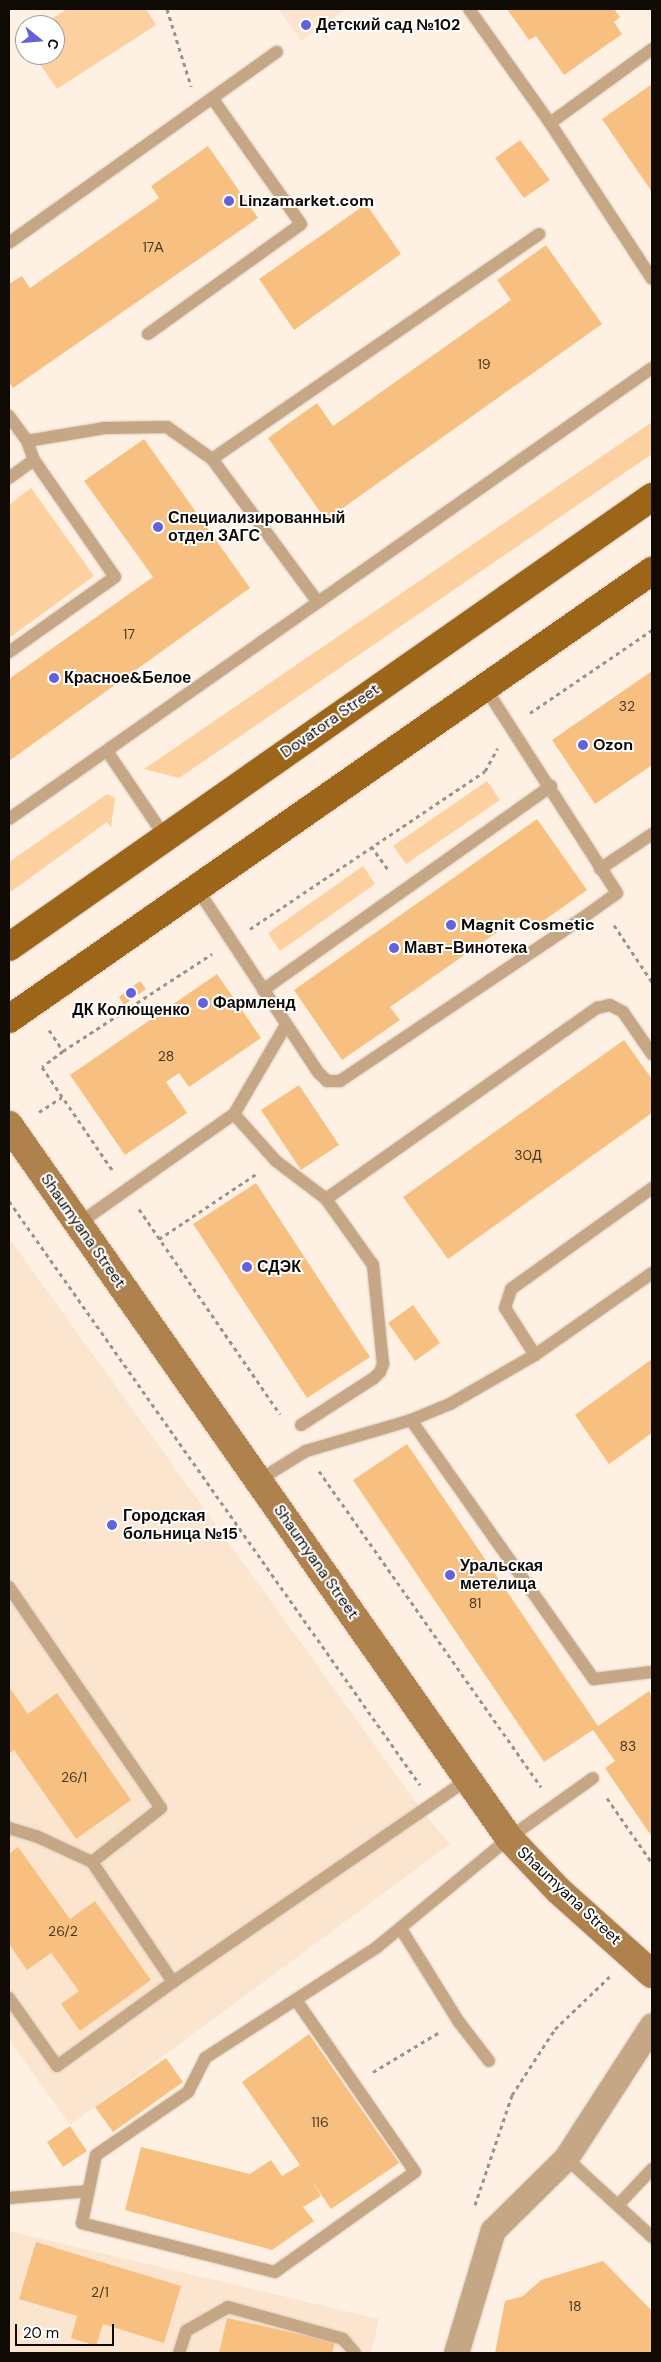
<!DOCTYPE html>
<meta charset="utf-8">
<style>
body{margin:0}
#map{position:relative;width:661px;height:2362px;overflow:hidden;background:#fef1e3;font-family:"DM Sans",sans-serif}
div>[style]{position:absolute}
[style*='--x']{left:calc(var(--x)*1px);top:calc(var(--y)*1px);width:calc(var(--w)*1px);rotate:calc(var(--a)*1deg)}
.built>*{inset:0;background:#fbe5ce}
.green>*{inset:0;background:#fdd09f}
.building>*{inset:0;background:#f8c080}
.path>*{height:3px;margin-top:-1.5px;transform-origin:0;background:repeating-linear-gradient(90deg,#9c9288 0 4px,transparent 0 8px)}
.roads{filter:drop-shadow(0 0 1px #d8ccbf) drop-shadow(0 0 1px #d8ccbf)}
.lane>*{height:12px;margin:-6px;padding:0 6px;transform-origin:6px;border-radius:6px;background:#c6a785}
.street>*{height:25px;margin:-12.5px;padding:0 12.5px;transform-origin:12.5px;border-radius:12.5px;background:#c6a785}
.secondary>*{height:28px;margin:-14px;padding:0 14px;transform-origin:14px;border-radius:14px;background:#ae814d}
.primary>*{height:28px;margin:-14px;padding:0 14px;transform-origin:14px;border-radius:14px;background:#9c651a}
.dots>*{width:14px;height:14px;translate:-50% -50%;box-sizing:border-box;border:2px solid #fff;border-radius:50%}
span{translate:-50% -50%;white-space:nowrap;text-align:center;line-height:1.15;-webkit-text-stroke:4px #fff;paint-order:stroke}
.number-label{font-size:14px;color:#4a3824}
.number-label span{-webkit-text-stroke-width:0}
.poi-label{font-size:16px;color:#100a05;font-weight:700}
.left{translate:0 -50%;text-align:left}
.street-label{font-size:16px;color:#100a05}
.frame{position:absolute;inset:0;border:10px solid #100a05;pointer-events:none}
.north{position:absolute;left:15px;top:15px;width:50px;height:50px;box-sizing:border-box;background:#fff;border:1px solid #9f9d9b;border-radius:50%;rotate:107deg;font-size:14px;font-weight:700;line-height:20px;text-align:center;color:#100a05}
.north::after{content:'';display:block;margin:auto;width:18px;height:22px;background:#6362db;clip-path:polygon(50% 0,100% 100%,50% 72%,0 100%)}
.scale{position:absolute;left:15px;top:2324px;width:99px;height:22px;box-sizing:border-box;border:2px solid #100a05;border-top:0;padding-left:6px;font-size:15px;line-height:18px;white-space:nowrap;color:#100a05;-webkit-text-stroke:4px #fff;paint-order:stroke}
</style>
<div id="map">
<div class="built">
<i style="clip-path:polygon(278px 9px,346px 9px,301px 41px)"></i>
<i style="clip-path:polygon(9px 1238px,423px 1812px,450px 1844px,70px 2125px,9px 2040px)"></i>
<i style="clip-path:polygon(9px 2231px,379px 2319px,371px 2353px,9px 2353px)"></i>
</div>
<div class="green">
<i style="clip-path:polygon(67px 9px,146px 9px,156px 25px,57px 89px,34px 55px,55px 55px,55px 25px,42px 25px)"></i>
<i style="clip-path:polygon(652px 422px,652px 454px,179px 778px,144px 769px)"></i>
<i style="clip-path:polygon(31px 488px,94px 576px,9px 638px,9px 505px)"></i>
<i style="clip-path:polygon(487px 781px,500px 800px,406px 864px,393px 846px)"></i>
<i style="clip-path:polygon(107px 794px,115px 798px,111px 827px,107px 822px,9px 893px,9px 862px)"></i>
<i style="clip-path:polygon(363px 866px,375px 884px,280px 951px,268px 933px)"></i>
</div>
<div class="building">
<i style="clip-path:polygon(507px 9px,614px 9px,620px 17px,614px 22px,622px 34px,564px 75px,536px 36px,529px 40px)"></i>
<i style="clip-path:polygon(652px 84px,652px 192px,602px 119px)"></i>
<i style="clip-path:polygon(520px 140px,550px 180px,524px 198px,495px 158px)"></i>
<i style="clip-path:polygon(208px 146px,258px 218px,13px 388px,9px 382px,9px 284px,22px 276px,30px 288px,159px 198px,151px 186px)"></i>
<i style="clip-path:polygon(366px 204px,401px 254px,294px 330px,259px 279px)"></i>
<i style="clip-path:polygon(546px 245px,602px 324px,326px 520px,268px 438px,317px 403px,333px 426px,511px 300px,497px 280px)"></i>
<i style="clip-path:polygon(144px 439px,250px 588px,9px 761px,9px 679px,153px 577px,84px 481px)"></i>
<i style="clip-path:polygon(652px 671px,652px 765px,595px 804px,552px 740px)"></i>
<i style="clip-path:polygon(537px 819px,587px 890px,529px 931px,519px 917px,390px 1007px,400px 1020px,342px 1060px,294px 990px)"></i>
<i style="clip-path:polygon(217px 974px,261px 1038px,189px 1087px,179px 1073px,166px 1082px,187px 1113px,125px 1155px,70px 1075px)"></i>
<i style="clip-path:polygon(140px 981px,146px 989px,124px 1005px,119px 997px)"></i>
<i style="clip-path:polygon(624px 1040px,652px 1079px,652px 1113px,448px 1259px,403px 1197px)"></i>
<i style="clip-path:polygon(299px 1085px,339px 1145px,301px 1170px,261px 1110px)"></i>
<i style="clip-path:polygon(256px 1183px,370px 1357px,307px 1398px,193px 1224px)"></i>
<i style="clip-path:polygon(413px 1305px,440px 1343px,415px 1361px,388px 1323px)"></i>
<i style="clip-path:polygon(652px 1359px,652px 1433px,609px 1464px,575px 1415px)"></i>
<i style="clip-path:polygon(407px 1444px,598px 1726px,649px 1691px,652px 1697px,652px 1837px,605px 1768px,615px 1761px,593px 1730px,544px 1762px,353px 1480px)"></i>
<i style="clip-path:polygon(9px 1687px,28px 1714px,57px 1693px,131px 1800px,76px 1839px,14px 1750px,9px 1754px)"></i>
<i style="clip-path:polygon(18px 1847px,70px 1919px,95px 1901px,151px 1980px,80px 2031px,61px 2004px,79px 1991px,51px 1953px,27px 1970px,9px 1944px,9px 1854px)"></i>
<i style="clip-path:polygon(309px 2034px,399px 2163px,331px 2209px,312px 2181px,321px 2196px,303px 2207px,314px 2221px,272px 2250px,125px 2210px,141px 2147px,250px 2174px,271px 2160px,282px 2176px,300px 2165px,242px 2082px)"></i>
<i style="clip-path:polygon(166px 2058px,183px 2082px,113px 2132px,95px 2107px)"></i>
<i style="clip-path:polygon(70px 2126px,87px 2151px,63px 2167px,47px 2142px)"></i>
<i style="clip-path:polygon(36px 2242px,181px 2286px,164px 2343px,103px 2324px,96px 2346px,71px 2338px,77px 2316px,19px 2299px)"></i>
<i style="clip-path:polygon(603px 2261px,652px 2311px,652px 2353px,495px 2353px,505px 2301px,523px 2296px,541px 2280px)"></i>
<i style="clip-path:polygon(227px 2318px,335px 2342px,332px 2353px,219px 2353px)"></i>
</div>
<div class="path">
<i style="--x:167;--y:9;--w:81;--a:72.7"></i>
<i style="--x:530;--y:713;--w:148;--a:-34.2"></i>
<i style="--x:371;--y:846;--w:32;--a:54"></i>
<i style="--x:614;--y:925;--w:69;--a:56.3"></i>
<i style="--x:250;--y:929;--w:283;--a:-33.9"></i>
<i style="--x:485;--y:771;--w:26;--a:-61"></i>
<i style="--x:49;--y:1030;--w:25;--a:56"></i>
<i style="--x:63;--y:1051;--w:26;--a:143"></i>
<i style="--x:42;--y:1067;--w:126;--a:55.7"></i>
<i style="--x:63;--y:1051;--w:178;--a:-33.1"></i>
<i style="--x:39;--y:1112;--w:27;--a:-33"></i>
<i style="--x:9;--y:1201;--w:714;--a:54.86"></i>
<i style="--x:139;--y:1209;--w:249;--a:55.5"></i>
<i style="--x:159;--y:1239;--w:117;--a:-33.8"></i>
<i style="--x:319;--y:1471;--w:386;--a:54.9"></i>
<i style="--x:607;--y:1798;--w:79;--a:55.3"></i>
<i style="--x:373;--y:2072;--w:76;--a:-31"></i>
<i style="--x:475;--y:2205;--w:116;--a:-71.4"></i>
<i style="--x:512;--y:2095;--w:79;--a:-56.9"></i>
<i style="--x:555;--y:2029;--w:76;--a:-43.9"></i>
</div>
<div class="roads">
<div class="lane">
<i style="--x:469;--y:9;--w:140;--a:54.6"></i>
<i style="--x:652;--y:49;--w:126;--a:144"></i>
<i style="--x:550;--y:123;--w:186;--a:56.8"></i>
<i style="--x:9;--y:243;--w:329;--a:-35.5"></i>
<i style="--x:148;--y:334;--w:188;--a:-35.7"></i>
<i style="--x:301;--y:224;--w:154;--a:-125.2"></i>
<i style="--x:9;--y:416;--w:31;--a:54"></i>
<i style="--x:27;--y:441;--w:20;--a:70"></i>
<i style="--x:34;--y:460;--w:142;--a:55.3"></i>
<i style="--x:115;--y:577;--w:130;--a:144.7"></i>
<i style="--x:27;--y:441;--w:79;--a:-9.5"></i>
<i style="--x:105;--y:428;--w:62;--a:-0.9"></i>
<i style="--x:167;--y:427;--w:55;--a:35.4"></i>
<i style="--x:212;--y:459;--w:397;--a:-34.5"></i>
<i style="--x:212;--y:459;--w:178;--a:53.5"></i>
<i style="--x:9;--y:478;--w:31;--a:-36"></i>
<i style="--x:107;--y:751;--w:104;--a:56"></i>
<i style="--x:9;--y:819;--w:785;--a:-35.05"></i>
<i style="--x:600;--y:869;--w:63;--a:-33.9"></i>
<i style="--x:196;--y:887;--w:222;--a:56.6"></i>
<i style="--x:318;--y:1072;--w:13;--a:45"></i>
<i style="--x:327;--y:1081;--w:13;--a:0"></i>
<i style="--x:340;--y:1081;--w:290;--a:-33.9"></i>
<i style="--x:581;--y:919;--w:44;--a:-35.8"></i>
<i style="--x:617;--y:893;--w:245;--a:-122.7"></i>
<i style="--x:263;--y:990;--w:353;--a:-35.3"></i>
<i style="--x:234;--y:1114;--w:63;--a:48.2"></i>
<i style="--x:276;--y:1161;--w:63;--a:37.2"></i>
<i style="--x:78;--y:1224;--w:191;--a:-35.2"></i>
<i style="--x:234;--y:1114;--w:103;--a:-59.7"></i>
<i style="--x:535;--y:1355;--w:56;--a:-122.6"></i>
<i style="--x:505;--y:1308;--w:20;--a:-72"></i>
<i style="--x:511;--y:1289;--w:173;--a:-35.6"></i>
<i style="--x:411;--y:1420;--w:317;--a:54.8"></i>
<i style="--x:594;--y:1679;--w:58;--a:-6.9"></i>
<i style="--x:301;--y:1425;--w:87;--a:-32.8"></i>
<i style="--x:374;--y:1378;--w:8;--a:-45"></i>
<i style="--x:380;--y:1372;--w:9;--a:-69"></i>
<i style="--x:383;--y:1364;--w:100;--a:-95.8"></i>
<i style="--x:373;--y:1265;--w:81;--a:-125.5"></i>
<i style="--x:326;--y:1199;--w:332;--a:-35.2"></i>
<i style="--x:597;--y:1008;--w:13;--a:-13"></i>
<i style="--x:610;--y:1005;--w:15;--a:28"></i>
<i style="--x:623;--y:1012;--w:51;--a:55.4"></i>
<i style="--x:259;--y:1480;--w:55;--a:-31.7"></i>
<i style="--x:306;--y:1451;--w:109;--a:-16.4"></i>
<i style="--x:411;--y:1420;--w:42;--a:-22.3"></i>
<i style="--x:450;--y:1404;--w:98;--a:-30"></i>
<i style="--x:535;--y:1355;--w:143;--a:-35"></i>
<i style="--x:9;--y:1587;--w:268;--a:55.5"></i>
<i style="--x:161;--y:1808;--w:88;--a:142"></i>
<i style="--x:9;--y:1828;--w:28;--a:17"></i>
<i style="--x:36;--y:1836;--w:62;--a:24.9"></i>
<i style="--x:92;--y:1862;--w:145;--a:56"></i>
<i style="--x:173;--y:1982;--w:357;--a:-34.5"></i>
<i style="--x:401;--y:1929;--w:110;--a:58.1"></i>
<i style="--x:459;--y:2022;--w:49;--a:52.4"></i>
<i style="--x:9;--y:1998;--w:83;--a:54.8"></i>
<i style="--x:57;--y:2066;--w:143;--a:-35.9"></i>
<i style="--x:296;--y:2000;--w:209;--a:55.3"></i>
<i style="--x:415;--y:2172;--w:172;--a:144.5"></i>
<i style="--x:275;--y:2272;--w:199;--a:-165.8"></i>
<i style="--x:82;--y:2223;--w:69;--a:-78.4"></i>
<i style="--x:96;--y:2155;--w:112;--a:-34.4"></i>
<i style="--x:188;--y:2092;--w:38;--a:-63"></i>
<i style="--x:205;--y:2058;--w:205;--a:-32.8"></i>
<i style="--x:377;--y:1947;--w:171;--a:-39.5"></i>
<i style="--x:509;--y:1838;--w:103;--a:-35.5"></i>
<i style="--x:566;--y:2158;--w:117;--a:42.6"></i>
<i style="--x:9;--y:2198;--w:80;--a:-5"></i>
<i style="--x:619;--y:2204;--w:48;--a:-46.7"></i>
<i style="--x:179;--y:2353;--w:23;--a:-72"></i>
<i style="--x:186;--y:2331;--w:48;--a:-29.7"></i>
<i style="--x:228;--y:2307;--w:119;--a:15.5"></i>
<i style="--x:343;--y:2339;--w:18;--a:49"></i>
</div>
<div class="street">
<i style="--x:456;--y:2353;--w:128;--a:-73.3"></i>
<i style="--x:493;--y:2230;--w:103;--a:-44.6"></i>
<i style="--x:566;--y:2158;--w:158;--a:-57.1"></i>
</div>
<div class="secondary">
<i style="--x:9;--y:1125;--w:871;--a:54.96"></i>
<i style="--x:509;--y:1838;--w:71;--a:46.7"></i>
<i style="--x:558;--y:1890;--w:126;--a:41.8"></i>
</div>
<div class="primary">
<i style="--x:9;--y:947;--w:785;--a:-34.99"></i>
<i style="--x:9;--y:1019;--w:784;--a:-34.87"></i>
</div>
</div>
<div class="dots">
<i style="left:306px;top:25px;background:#6362db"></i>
<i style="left:229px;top:201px;background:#6362db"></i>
<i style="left:158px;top:527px;background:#6362db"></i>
<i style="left:54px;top:678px;background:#6362db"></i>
<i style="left:583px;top:745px;background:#6362db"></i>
<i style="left:451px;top:925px;background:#6362db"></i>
<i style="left:394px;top:948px;background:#6362db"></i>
<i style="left:131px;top:993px;background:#6362db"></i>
<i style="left:203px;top:1003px;background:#6362db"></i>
<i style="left:247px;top:1267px;background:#6362db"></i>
<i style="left:112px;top:1525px;background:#6362db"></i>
<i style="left:450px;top:1575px;background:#6362db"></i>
</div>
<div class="number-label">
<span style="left:153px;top:247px">17А</span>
<span style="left:484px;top:364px">19</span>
<span style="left:129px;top:634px">17</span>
<span style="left:627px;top:706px">32</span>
<span style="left:166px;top:1056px">28</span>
<span style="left:528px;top:1155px">30Д</span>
<span style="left:475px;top:1603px">81</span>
<span style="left:628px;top:1746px">83</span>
<span style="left:74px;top:1777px">26/1</span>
<span style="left:63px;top:1931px">26/2</span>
<span style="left:320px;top:2122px">116</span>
<span style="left:100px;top:2292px">2/1</span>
<span style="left:575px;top:2306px">18</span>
</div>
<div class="poi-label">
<span class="left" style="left:316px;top:25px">Детский сад №102</span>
<span class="left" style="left:239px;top:201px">Linzamarket.com</span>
<span class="left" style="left:168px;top:527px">Специализированный<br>отдел ЗАГС</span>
<span class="left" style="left:64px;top:678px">Красное&amp;Белое</span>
<span class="left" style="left:593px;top:745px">Ozon</span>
<span class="left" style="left:461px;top:925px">Magnit Cosmetic</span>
<span class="left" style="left:404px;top:948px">Мавт-Винотека</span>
<span class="left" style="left:213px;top:1003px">Фармленд</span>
<span style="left:131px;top:1010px">ДК Колющенко</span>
<span class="left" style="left:257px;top:1267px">СДЭК</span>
<span class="left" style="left:123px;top:1525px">Городская<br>больница №15</span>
<span class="left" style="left:460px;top:1575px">Уральская<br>метелица</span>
</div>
<div class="street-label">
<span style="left:330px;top:721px;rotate:-35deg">Dovatora Street</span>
<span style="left:83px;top:1231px;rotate:55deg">Shaumyana Street</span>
<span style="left:316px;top:1562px;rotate:55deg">Shaumyana Street</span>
<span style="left:569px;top:1896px;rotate:43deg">Shaumyana Street</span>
</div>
<div class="frame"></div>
<div class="north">С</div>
<div class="scale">20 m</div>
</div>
